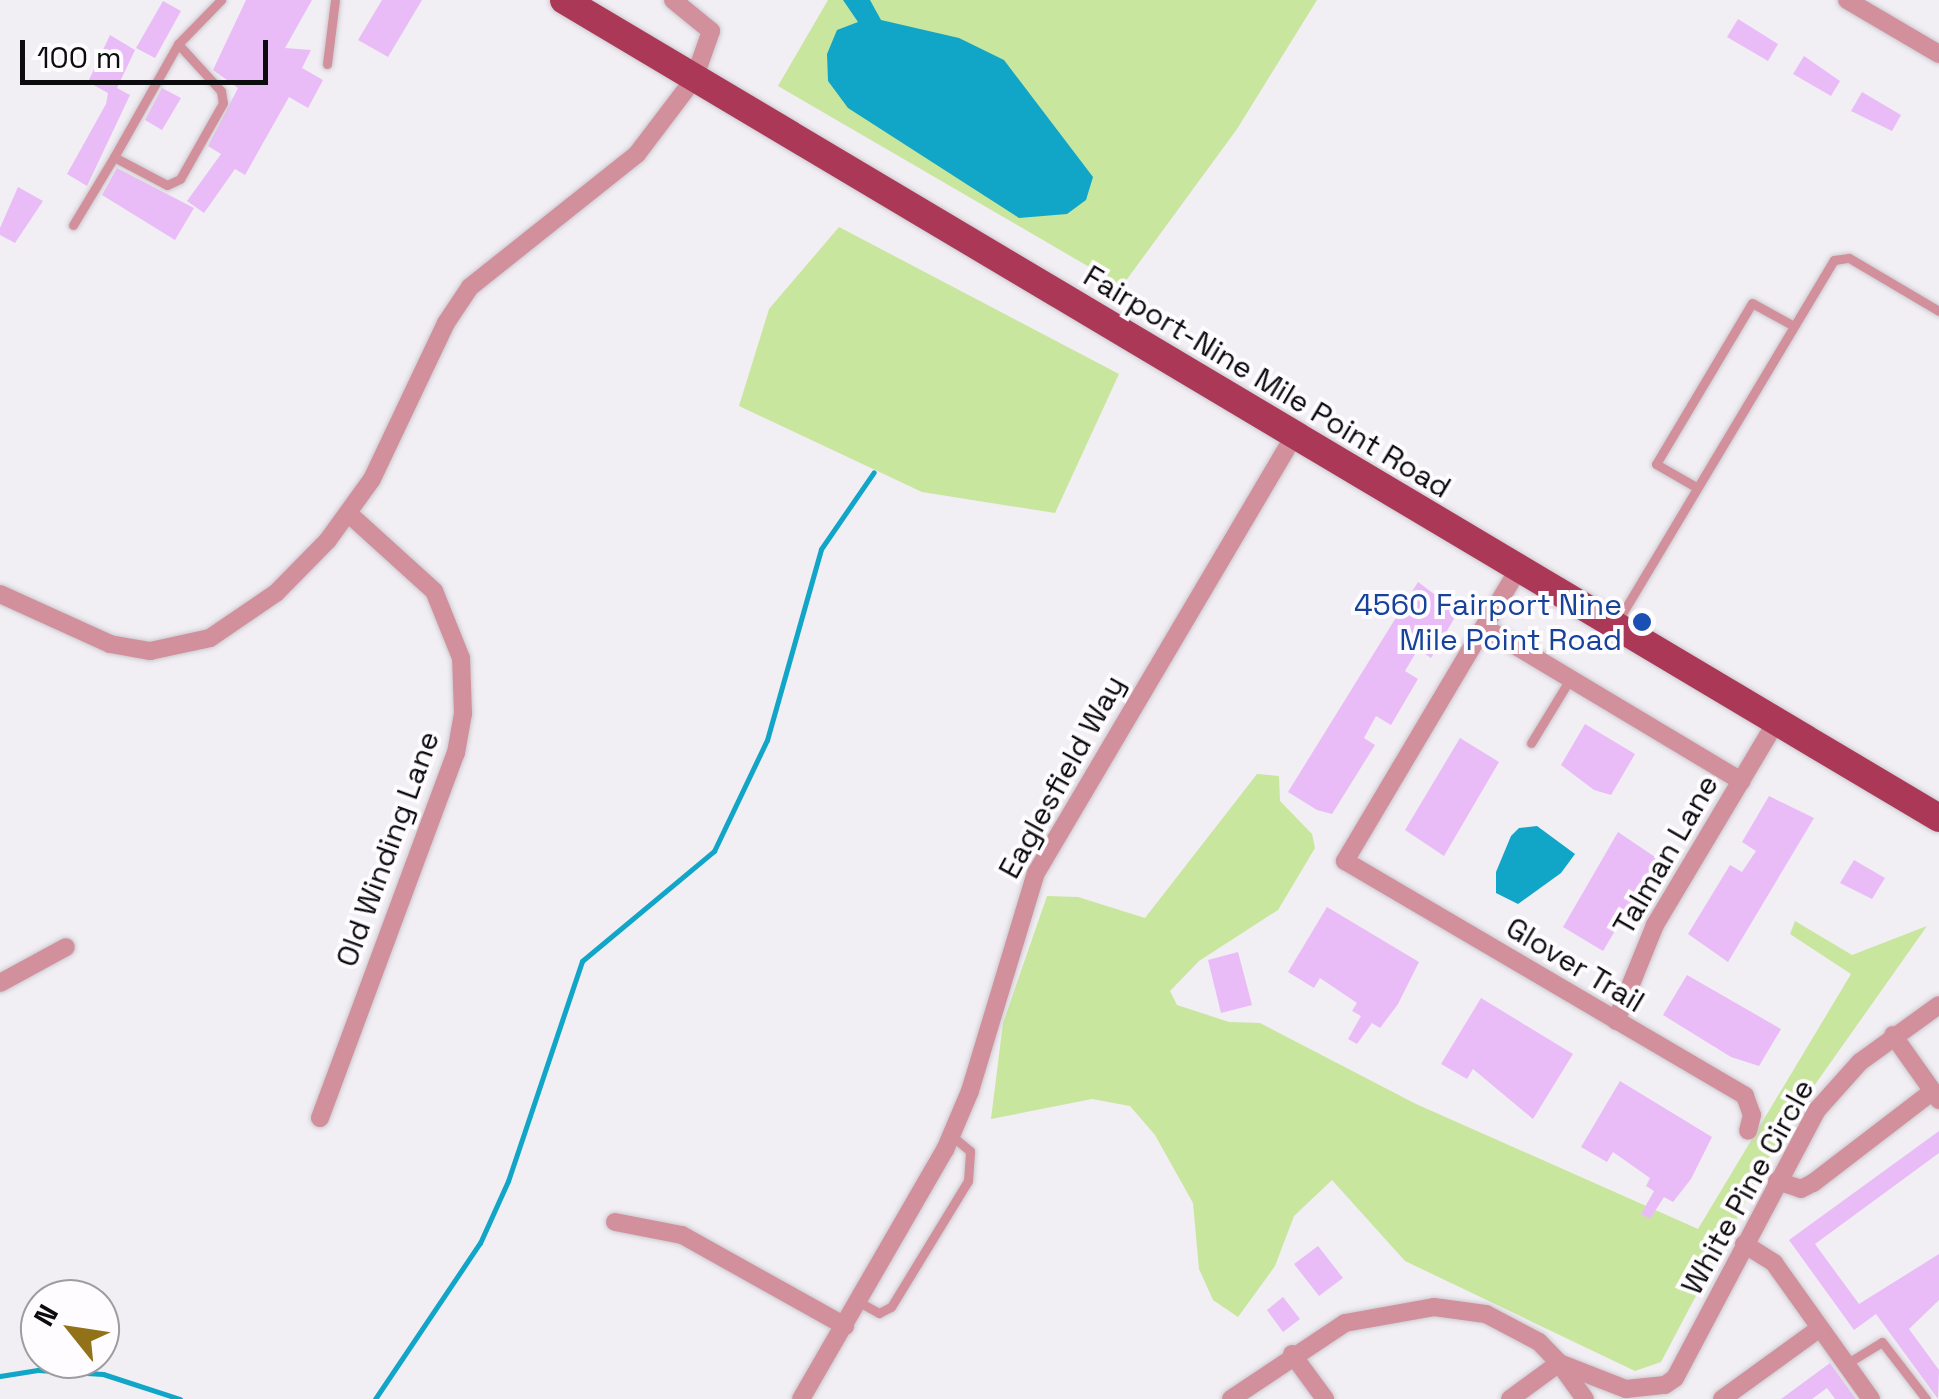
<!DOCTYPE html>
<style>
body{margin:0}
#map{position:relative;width:1939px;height:1399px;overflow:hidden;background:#f1eef4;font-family:"Space Grotesk",sans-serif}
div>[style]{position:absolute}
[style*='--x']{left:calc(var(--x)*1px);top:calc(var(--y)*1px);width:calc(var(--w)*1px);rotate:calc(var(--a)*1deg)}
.green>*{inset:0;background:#c8e69d}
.water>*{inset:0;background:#11a5c7}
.stream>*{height:5px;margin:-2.5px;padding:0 2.5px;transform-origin:2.5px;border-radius:2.5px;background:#11a5c7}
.building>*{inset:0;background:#eabcf7}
.roads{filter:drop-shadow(0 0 2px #cccacf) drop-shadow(0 0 2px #cccacf)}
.service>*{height:9px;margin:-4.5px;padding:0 4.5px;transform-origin:4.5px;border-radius:4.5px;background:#d2909c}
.minor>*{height:18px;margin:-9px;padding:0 9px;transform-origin:9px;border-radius:9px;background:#d2909c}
.primary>*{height:28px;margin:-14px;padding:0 14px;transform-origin:14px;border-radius:14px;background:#ac3858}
.dots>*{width:28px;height:28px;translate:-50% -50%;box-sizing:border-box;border:5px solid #fefcff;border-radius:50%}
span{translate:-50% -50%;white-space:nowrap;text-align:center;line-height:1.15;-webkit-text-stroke:8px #fefcff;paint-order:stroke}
.street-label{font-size:30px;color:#0c0b0d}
.transit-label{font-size:30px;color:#164399}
.right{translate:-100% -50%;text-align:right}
.north{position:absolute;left:20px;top:1279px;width:100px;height:100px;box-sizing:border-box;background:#fefcff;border:2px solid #9d9c9e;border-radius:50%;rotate:300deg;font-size:28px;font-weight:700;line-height:40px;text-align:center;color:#0c0b0d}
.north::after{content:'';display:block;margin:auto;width:35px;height:45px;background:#927218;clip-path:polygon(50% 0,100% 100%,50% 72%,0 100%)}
.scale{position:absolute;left:20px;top:40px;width:248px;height:45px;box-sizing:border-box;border:5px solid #0c0b0d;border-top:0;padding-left:12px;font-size:30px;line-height:35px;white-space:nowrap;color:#0c0b0d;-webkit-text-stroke:8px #fefcff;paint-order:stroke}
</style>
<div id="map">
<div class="green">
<i style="clip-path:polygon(828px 0,1317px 0,1237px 129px,1122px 286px,778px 86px)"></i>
<i style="clip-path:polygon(839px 227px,1119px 374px,1055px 513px,922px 492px,739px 406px,769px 309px)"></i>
<i style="clip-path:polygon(1257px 774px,1279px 776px,1280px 801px,1312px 834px,1315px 848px,1278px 910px,1199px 961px,1170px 991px,1177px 1005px,1229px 1022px,1260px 1023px,1416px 1104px,1698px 1229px,1851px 974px,1790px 934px,1795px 921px,1852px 955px,1927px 926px,1785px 1127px,1661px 1362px,1635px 1371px,1405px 1261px,1332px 1180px,1294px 1216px,1275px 1266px,1238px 1317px,1213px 1300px,1199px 1269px,1193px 1203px,1155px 1135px,1130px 1106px,1092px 1099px,991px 1119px,1003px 1023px,1047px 896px,1078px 897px,1145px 918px)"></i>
</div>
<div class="water">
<i style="clip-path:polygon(843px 0,870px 0,881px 20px,959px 38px,1004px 60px,1093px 177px,1086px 200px,1067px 214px,1019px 218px,848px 108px,828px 81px,827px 54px,837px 30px,858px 22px)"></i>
<i style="clip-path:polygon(1537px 826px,1575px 854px,1561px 873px,1518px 904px,1496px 893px,1496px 872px,1511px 836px,1519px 828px)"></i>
</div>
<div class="stream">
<i style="--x:0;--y:1376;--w:38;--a:-9"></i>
<i style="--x:38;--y:1370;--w:65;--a:3.5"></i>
<i style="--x:103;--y:1374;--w:81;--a:18"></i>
<i style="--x:375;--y:1399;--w:188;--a:-56.1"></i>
<i style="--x:480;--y:1243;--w:68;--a:-65.7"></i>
<i style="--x:508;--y:1181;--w:232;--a:-71.4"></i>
<i style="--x:582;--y:961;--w:172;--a:-39.8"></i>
<i style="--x:714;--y:851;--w:123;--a:-64.5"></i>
<i style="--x:767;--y:740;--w:198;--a:-74.2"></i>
<i style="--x:821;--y:549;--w:93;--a:-55.5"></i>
</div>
<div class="building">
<i style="clip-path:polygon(246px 0,312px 0,285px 48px,311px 50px,302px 68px,323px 80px,308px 108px,289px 97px,245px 175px,235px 169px,204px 213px,187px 201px,221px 154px,208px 146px,238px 88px,213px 70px)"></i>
<i style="clip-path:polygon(382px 0,422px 0,388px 57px,358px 40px)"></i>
<i style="clip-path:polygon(163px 1px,181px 11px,155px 58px,136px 48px)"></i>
<i style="clip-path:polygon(1738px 19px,1778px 44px,1768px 61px,1727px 37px)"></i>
<i style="clip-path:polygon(110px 35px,135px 50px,117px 88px,130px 95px,87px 186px,67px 174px,106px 104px,108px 93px,88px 82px)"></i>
<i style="clip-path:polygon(1804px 56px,1840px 81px,1831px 96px,1793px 74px)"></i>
<i style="clip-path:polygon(162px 88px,181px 98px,162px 130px,145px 120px)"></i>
<i style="clip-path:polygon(1862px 92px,1901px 115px,1892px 131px,1851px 111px)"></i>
<i style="clip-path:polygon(117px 168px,194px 208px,175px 240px,102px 195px)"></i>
<i style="clip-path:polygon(18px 187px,43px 201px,15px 243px,0 235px,0 228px)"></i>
<i style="clip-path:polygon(1418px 582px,1458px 612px,1431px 658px,1418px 649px,1405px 671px,1418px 679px,1391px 725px,1376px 716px,1364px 738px,1375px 745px,1332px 814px,1317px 810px,1288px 792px)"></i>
<i style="clip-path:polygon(1585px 724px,1635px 754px,1611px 795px,1594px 790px,1561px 765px)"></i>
<i style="clip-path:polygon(1460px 738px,1499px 762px,1444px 856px,1405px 830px)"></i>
<i style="clip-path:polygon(1769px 796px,1814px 818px,1728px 962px,1688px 934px,1730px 865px,1742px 872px,1756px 851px,1742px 842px)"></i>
<i style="clip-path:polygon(1618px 832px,1658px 859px,1603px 951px,1563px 927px)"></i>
<i style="clip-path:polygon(1854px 860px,1885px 878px,1872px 899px,1840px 883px)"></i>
<i style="clip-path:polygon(1327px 907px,1419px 962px,1398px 1004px,1380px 1028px,1372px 1023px,1357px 1044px,1348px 1039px,1361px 1016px,1352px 1011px,1357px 1003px,1320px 978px,1314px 988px,1288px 972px)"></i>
<i style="clip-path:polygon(1238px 952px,1252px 1005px,1221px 1013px,1208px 960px)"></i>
<i style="clip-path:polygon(1687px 975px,1781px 1029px,1759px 1066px,1731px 1057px,1663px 1015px)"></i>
<i style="clip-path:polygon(1481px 998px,1573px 1054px,1533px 1119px,1473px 1069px,1467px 1079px,1441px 1064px)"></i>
<i style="clip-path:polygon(1620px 1081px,1712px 1137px,1691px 1179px,1673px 1202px,1664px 1197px,1650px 1219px,1641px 1214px,1654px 1191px,1646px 1186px,1650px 1178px,1613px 1152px,1607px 1162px,1581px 1147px)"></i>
<i style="clip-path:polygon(1939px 1131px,1939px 1153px,1815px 1244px,1859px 1304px,1939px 1254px,1939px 1300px,1909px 1329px,1939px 1370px,1938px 1399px,1876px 1314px,1854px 1330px,1789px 1240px)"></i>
<i style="clip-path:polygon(1318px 1246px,1343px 1278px,1319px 1296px,1294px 1264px)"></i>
<i style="clip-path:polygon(1283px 1297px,1300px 1319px,1283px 1332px,1267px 1310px)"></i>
<i style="clip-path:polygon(1830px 1363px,1856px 1399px,1835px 1399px,1827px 1388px,1812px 1399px,1781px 1399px)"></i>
</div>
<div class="roads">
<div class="service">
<i style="--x:178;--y:44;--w:64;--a:47.5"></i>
<i style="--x:221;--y:91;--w:12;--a:81"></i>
<i style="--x:223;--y:103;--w:87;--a:119.5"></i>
<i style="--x:180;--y:179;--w:14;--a:155"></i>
<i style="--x:167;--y:185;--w:60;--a:-152.2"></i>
<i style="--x:114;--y:157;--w:130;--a:-60.5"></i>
<i style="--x:178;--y:44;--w:62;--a:-45.7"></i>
<i style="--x:327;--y:64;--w:64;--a:-82.9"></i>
<i style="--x:73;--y:225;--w:79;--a:-58.9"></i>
<i style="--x:1696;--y:487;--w:46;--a:-150.1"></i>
<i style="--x:1656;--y:464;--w:187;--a:-59.2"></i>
<i style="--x:1752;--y:303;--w:46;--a:28.8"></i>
<i style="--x:1616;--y:624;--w:424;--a:-59.1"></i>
<i style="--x:1834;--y:260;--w:15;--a:-8"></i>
<i style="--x:1849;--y:258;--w:104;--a:30.5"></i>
<i style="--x:1531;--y:743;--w:75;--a:-58.6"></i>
<i style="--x:859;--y:1302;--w:23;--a:29"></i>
<i style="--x:879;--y:1313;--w:13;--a:-27"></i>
<i style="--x:891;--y:1307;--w:148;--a:-58.6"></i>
<i style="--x:968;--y:1181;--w:30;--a:-86"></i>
<i style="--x:970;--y:1151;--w:25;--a:-140"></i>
<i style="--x:1846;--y:1364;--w:42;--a:-31.4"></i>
<i style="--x:1882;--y:1342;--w:72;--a:52.3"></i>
</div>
<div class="minor">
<i style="--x:1847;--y:0;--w:107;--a:30.4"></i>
<i style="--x:1519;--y:568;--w:341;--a:120.7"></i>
<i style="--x:1345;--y:861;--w:464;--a:30.4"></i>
<i style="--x:1745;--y:1096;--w:20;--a:70"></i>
<i style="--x:1752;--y:1115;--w:16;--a:104"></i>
<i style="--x:0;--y:594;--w:121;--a:24.4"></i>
<i style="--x:110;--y:644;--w:41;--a:9.9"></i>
<i style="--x:150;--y:651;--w:61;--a:-12.2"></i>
<i style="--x:210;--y:638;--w:80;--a:-34.3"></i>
<i style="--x:276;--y:593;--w:74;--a:-45.5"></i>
<i style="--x:328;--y:540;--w:75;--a:-54.2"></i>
<i style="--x:372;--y:479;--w:173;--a:-64.6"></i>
<i style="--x:446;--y:323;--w:43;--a:-56.3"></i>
<i style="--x:470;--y:287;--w:213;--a:-38.5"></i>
<i style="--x:637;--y:154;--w:94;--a:-52.8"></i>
<i style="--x:694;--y:79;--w:51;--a:-70.5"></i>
<i style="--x:711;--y:31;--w:49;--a:-140.8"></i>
<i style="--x:1484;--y:627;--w:300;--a:30.9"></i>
<i style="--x:0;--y:983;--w:75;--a:-28.6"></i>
<i style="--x:1616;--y:1021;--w:104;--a:-67.9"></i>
<i style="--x:1655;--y:925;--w:236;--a:-59.2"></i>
<i style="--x:1893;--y:1035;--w:80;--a:54.7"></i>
<i style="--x:320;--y:1118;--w:390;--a:-69.6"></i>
<i style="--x:456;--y:753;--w:40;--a:-80"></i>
<i style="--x:463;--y:714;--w:56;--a:-92"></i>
<i style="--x:461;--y:658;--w:72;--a:-111.9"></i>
<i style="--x:434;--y:591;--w:115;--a:-137.8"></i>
<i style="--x:1777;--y:1181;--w:25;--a:18"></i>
<i style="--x:1801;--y:1189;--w:13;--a:-27"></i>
<i style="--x:1813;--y:1183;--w:151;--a:-37.5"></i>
<i style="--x:615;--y:1222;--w:68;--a:11"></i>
<i style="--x:682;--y:1235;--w:187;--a:29.2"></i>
<i style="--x:1744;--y:1244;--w:36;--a:32"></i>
<i style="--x:1774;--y:1263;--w:167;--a:54.5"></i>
<i style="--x:1292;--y:1354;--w:56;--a:53.7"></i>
<i style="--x:801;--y:1399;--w:288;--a:-60"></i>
<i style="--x:945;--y:1150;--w:64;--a:-67"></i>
<i style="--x:970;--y:1091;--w:228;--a:-73.2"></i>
<i style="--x:1036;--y:873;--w:507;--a:-59.44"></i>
<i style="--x:1231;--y:1399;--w:137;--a:-33.7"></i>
<i style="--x:1345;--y:1323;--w:90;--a:-10.2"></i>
<i style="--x:1434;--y:1307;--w:52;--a:7.7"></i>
<i style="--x:1486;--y:1314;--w:60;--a:27.8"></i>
<i style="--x:1539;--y:1342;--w:29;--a:46"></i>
<i style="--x:1559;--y:1363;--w:72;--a:21.2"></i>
<i style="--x:1626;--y:1389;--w:39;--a:-6"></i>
<i style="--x:1665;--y:1385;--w:12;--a:-35"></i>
<i style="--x:1675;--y:1378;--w:303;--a:-62.1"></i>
<i style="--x:1817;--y:1110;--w:64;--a:-48.1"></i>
<i style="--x:1860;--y:1062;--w:97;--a:-35.8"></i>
<i style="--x:1510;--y:1399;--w:61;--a:-36.3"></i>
<i style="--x:1559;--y:1363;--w:44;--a:54.2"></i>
<i style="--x:1722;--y:1399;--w:121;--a:-35.9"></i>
</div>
<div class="primary">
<i style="--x:564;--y:0;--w:1600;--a:30.75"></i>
</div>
</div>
<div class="dots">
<i style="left:1642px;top:622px;background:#1a4fb4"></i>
</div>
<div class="street-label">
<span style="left:1267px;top:382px;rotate:31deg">Fairport-Nine Mile Point Road</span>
<span style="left:1062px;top:777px;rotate:-61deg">Eaglesfield Way</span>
<span style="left:388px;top:849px;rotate:-70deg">Old Winding Lane</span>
<span style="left:1666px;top:855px;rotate:-60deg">Talman Lane</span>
<span style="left:1575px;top:965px;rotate:31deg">Glover Trail</span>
<span style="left:1748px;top:1187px;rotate:-61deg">White Pine Circle</span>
</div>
<div class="transit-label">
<span class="right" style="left:1622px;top:622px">4560 Fairport Nine<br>Mile Point Road</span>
</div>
<div class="north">N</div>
<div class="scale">100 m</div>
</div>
